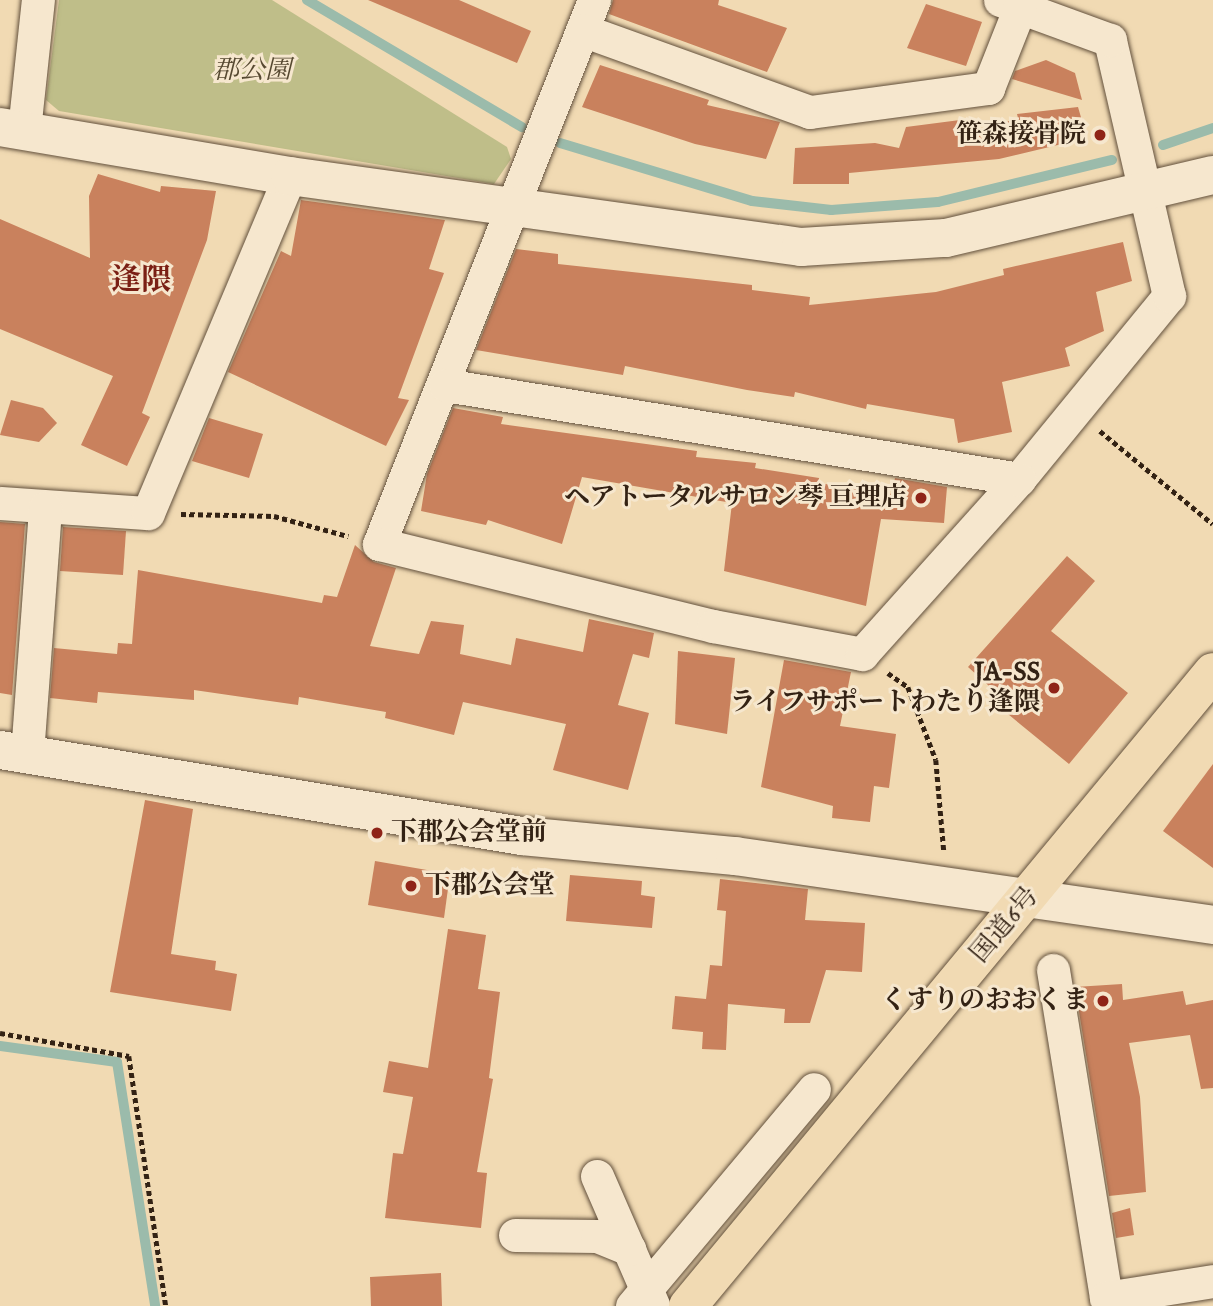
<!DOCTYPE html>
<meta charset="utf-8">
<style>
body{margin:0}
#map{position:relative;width:1213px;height:1306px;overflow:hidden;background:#f1dab3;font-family:"IM FELL English","Noto Serif JP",serif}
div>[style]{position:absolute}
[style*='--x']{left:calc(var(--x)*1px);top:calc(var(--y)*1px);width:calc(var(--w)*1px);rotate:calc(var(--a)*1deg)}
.green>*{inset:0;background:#bfbe89}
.stream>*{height:10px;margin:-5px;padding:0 5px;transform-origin:5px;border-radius:5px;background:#9bbbab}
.building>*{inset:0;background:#c9815d}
.path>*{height:4.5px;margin-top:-2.25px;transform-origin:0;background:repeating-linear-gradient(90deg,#332214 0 5px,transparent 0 8.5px)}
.roads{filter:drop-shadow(0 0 2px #62503c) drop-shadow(0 0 2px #62503c)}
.street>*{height:33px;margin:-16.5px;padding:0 16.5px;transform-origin:16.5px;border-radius:16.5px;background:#f6e7ce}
.secondary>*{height:38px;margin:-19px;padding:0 19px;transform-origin:19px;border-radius:19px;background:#f6e7ce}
.highway>*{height:38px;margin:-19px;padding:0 19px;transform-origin:19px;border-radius:19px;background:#f1dab3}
.dots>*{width:19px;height:19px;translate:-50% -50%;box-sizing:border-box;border:4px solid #f6e7ce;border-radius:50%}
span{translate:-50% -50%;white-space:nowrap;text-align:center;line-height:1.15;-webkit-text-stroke:6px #f6e7ce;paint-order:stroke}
.park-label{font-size:26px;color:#564931;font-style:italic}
.poi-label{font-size:26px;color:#332214;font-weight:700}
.right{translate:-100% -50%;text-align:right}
.left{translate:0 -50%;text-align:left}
.street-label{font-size:26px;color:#332214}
.quarter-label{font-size:30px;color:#7a1f14;font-weight:700}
</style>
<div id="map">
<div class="green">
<i style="clip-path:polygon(59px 0,272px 0,507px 147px,511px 159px,494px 184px,59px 111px,46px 100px)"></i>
</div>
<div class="stream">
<i style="--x:307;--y:0;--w:250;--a:30.6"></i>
<i style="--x:560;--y:143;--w:201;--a:16.8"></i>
<i style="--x:752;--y:201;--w:80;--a:6.5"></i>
<i style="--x:831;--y:210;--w:107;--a:-4.3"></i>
<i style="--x:938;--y:202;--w:179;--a:-13.6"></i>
<i style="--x:1163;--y:145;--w:53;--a:-18.8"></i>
<i style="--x:0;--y:1046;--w:118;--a:7.8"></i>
<i style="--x:117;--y:1062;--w:247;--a:81.1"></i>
</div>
<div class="building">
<i style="clip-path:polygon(368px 0,459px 0,531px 31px,517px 63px)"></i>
<i style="clip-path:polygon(613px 0,719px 0,718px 5px,787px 28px,767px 72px,609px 14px)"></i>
<i style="clip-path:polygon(926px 4px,982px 22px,966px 66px,907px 48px)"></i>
<i style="clip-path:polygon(1046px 60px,1075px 73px,1082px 100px,1012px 79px,1015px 71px)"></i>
<i style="clip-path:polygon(600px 65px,709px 100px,707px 105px,780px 122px,766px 159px,695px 144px,582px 107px)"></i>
<i style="clip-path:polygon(1078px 107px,1087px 138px,999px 159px,849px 173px,849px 184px,793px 184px,795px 148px,875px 143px,899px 148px,906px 127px,960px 120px,962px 136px,1018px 118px,1017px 114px)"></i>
<i style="clip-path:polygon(98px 174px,160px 192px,161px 186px,216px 191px,207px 240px,142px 413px,150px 417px,127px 466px,81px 445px,113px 376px,0 329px,0 219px,90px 258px,89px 196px)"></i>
<i style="clip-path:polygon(301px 200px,445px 220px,429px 269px,444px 273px,398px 398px,409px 400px,386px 446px,228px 372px,281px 251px,291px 256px)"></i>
<i style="clip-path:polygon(1123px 242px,1132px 281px,1096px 292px,1104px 331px,1065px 348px,1070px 366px,1002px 382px,1012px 432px,958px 443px,954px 419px,867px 404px,866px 409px,795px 392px,794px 397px,747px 390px,625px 366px,623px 375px,476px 350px,516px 249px,558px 254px,558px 264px,752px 285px,752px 290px,810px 297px,809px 305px,936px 292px,1004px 275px,1003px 269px)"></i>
<i style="clip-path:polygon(11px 400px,43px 408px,57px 423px,39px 442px,0 435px)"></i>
<i style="clip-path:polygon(453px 408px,503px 417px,501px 424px,697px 451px,696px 457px,756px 463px,755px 468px,819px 478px,819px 483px,892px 494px,895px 478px,947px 487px,944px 523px,881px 519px,866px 606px,724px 571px,732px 503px,582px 477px,562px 544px,488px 520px,486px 525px,421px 511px,427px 474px)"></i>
<i style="clip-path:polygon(209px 418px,263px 434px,249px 478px,192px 461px)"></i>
<i style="clip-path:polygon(0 522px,25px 524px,12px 695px,0 693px)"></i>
<i style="clip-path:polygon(63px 527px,126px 531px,123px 575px,60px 571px)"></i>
<i style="clip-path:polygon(355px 545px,374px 562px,396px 568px,370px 646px,419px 654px,431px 621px,464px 625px,460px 654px,511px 665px,516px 638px,583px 652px,589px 619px,654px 633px,649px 658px,633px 654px,618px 705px,649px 713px,628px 790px,553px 770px,566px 724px,463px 702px,454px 735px,385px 718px,386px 712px,299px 697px,298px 705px,194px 690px,194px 700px,98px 692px,97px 703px,50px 698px,54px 648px,117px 654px,118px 643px,132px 644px,138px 570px,322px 603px,324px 595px,337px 597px)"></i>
<i style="clip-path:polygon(1067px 556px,1095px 581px,1051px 631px,1128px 693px,1069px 764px,992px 701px,998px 694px,968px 667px)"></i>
<i style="clip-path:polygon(678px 651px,735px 658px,727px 734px,675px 724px)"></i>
<i style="clip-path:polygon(784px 660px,851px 672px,840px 726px,896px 734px,889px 788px,874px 786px,870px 822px,832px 818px,833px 806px,761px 787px)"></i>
<i style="clip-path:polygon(1213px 764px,1213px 868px,1163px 831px)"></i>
<i style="clip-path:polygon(145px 800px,193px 809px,171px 954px,216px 961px,215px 970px,237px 974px,231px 1011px,110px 992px)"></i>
<i style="clip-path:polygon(375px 861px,450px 874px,444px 918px,368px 905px)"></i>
<i style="clip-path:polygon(570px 875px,642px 881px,641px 895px,655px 897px,652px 928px,566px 921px)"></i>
<i style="clip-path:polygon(720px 879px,808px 889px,805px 920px,865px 923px,862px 972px,826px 970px,810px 1023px,784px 1023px,785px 1009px,728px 1004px,726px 1050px,702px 1049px,703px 1032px,672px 1029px,675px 996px,706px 999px,710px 965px,722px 966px,726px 911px,717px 910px)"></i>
<i style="clip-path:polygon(448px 929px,486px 935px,478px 989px,500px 992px,489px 1078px,493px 1079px,477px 1172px,487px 1173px,481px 1228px,385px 1218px,393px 1153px,403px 1154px,413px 1097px,383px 1092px,389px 1061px,428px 1068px)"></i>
<i style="clip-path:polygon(1122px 984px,1123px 1000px,1183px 991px,1186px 1005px,1213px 1000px,1213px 1088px,1201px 1089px,1190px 1035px,1129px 1043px,1140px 1097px,1146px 1192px,1109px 1196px,1075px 987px)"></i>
<i style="clip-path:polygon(1130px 1208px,1134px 1235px,1116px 1238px,1112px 1213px)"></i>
<i style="clip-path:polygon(441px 1273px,442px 1306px,371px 1306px,370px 1277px)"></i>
</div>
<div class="path">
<i style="--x:1100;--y:431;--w:146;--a:39.5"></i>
<i style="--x:181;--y:514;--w:93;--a:1.2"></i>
<i style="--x:274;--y:516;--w:77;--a:15.1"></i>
<i style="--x:888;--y:673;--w:24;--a:35"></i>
<i style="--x:908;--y:687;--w:78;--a:69"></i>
<i style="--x:936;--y:760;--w:92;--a:85"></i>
<i style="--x:0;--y:1033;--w:131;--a:10.1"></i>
<i style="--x:129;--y:1056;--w:253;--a:81.6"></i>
</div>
<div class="roads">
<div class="street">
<i style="--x:594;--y:0;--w:585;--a:111.56"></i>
<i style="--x:379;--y:544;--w:344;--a:13.8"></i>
<i style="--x:713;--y:626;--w:152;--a:10.6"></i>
<i style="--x:862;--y:654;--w:235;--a:-48.1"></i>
<i style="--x:1019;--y:479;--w:237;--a:-50.7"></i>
<i style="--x:1169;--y:296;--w:263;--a:-103"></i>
<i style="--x:1110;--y:40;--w:117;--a:-160"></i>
<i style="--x:582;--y:30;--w:242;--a:19.8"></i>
<i style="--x:810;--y:112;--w:180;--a:-7.7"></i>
<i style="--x:988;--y:88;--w:87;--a:-68.4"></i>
<i style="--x:24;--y:130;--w:131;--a:-83.9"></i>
<i style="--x:445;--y:385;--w:582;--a:9.3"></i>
<i style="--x:0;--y:503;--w:148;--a:3.9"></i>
<i style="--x:148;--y:513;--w:366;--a:-67.2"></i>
<i style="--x:27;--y:754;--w:247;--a:-85.8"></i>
<i style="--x:1053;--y:970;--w:332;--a:80.8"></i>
<i style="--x:1106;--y:1298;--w:108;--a:-9"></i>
<i style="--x:597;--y:1176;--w:141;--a:66.5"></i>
<i style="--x:515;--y:1235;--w:82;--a:0.7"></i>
<i style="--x:597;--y:1236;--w:35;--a:22"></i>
<i style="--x:632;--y:1306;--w:283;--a:-50"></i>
</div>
<div class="secondary">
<i style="--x:0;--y:127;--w:294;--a:9.6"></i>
<i style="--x:290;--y:176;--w:516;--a:7.91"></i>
<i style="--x:801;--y:247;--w:145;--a:-3.6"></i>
<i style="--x:946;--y:238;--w:274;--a:-13.3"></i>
<i style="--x:0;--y:750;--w:529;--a:9.36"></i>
<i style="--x:522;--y:836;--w:214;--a:5.4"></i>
<i style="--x:735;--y:856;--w:483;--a:8.2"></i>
</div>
<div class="highway">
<i style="--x:688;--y:1306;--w:823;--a:-50.37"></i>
</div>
</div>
<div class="dots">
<i style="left:1100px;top:135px;background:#8f2418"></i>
<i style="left:921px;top:498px;background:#8f2418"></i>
<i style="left:1054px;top:688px;background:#8f2418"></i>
<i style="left:377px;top:833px;background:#8f2418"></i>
<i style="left:411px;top:886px;background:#8f2418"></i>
<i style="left:1103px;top:1001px;background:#8f2418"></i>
</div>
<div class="park-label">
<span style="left:252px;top:71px">郡公園</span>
</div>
<div class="poi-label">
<span class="right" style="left:1086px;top:135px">笹森接骨院</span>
<span class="right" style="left:907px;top:498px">ヘアトータルサロン琴 亘理店</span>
<span class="right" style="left:1040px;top:688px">JA-SS<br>ライフサポートわたり逢隈</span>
<span class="left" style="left:391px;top:833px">下郡公会堂前</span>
<span class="left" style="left:425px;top:886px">下郡公会堂</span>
<span class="right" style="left:1089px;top:1001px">くすりのおおくま</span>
</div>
<div class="street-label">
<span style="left:1005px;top:925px;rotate:-50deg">国道6号</span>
</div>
<div class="quarter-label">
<span style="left:141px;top:281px">逢隈</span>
</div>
</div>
